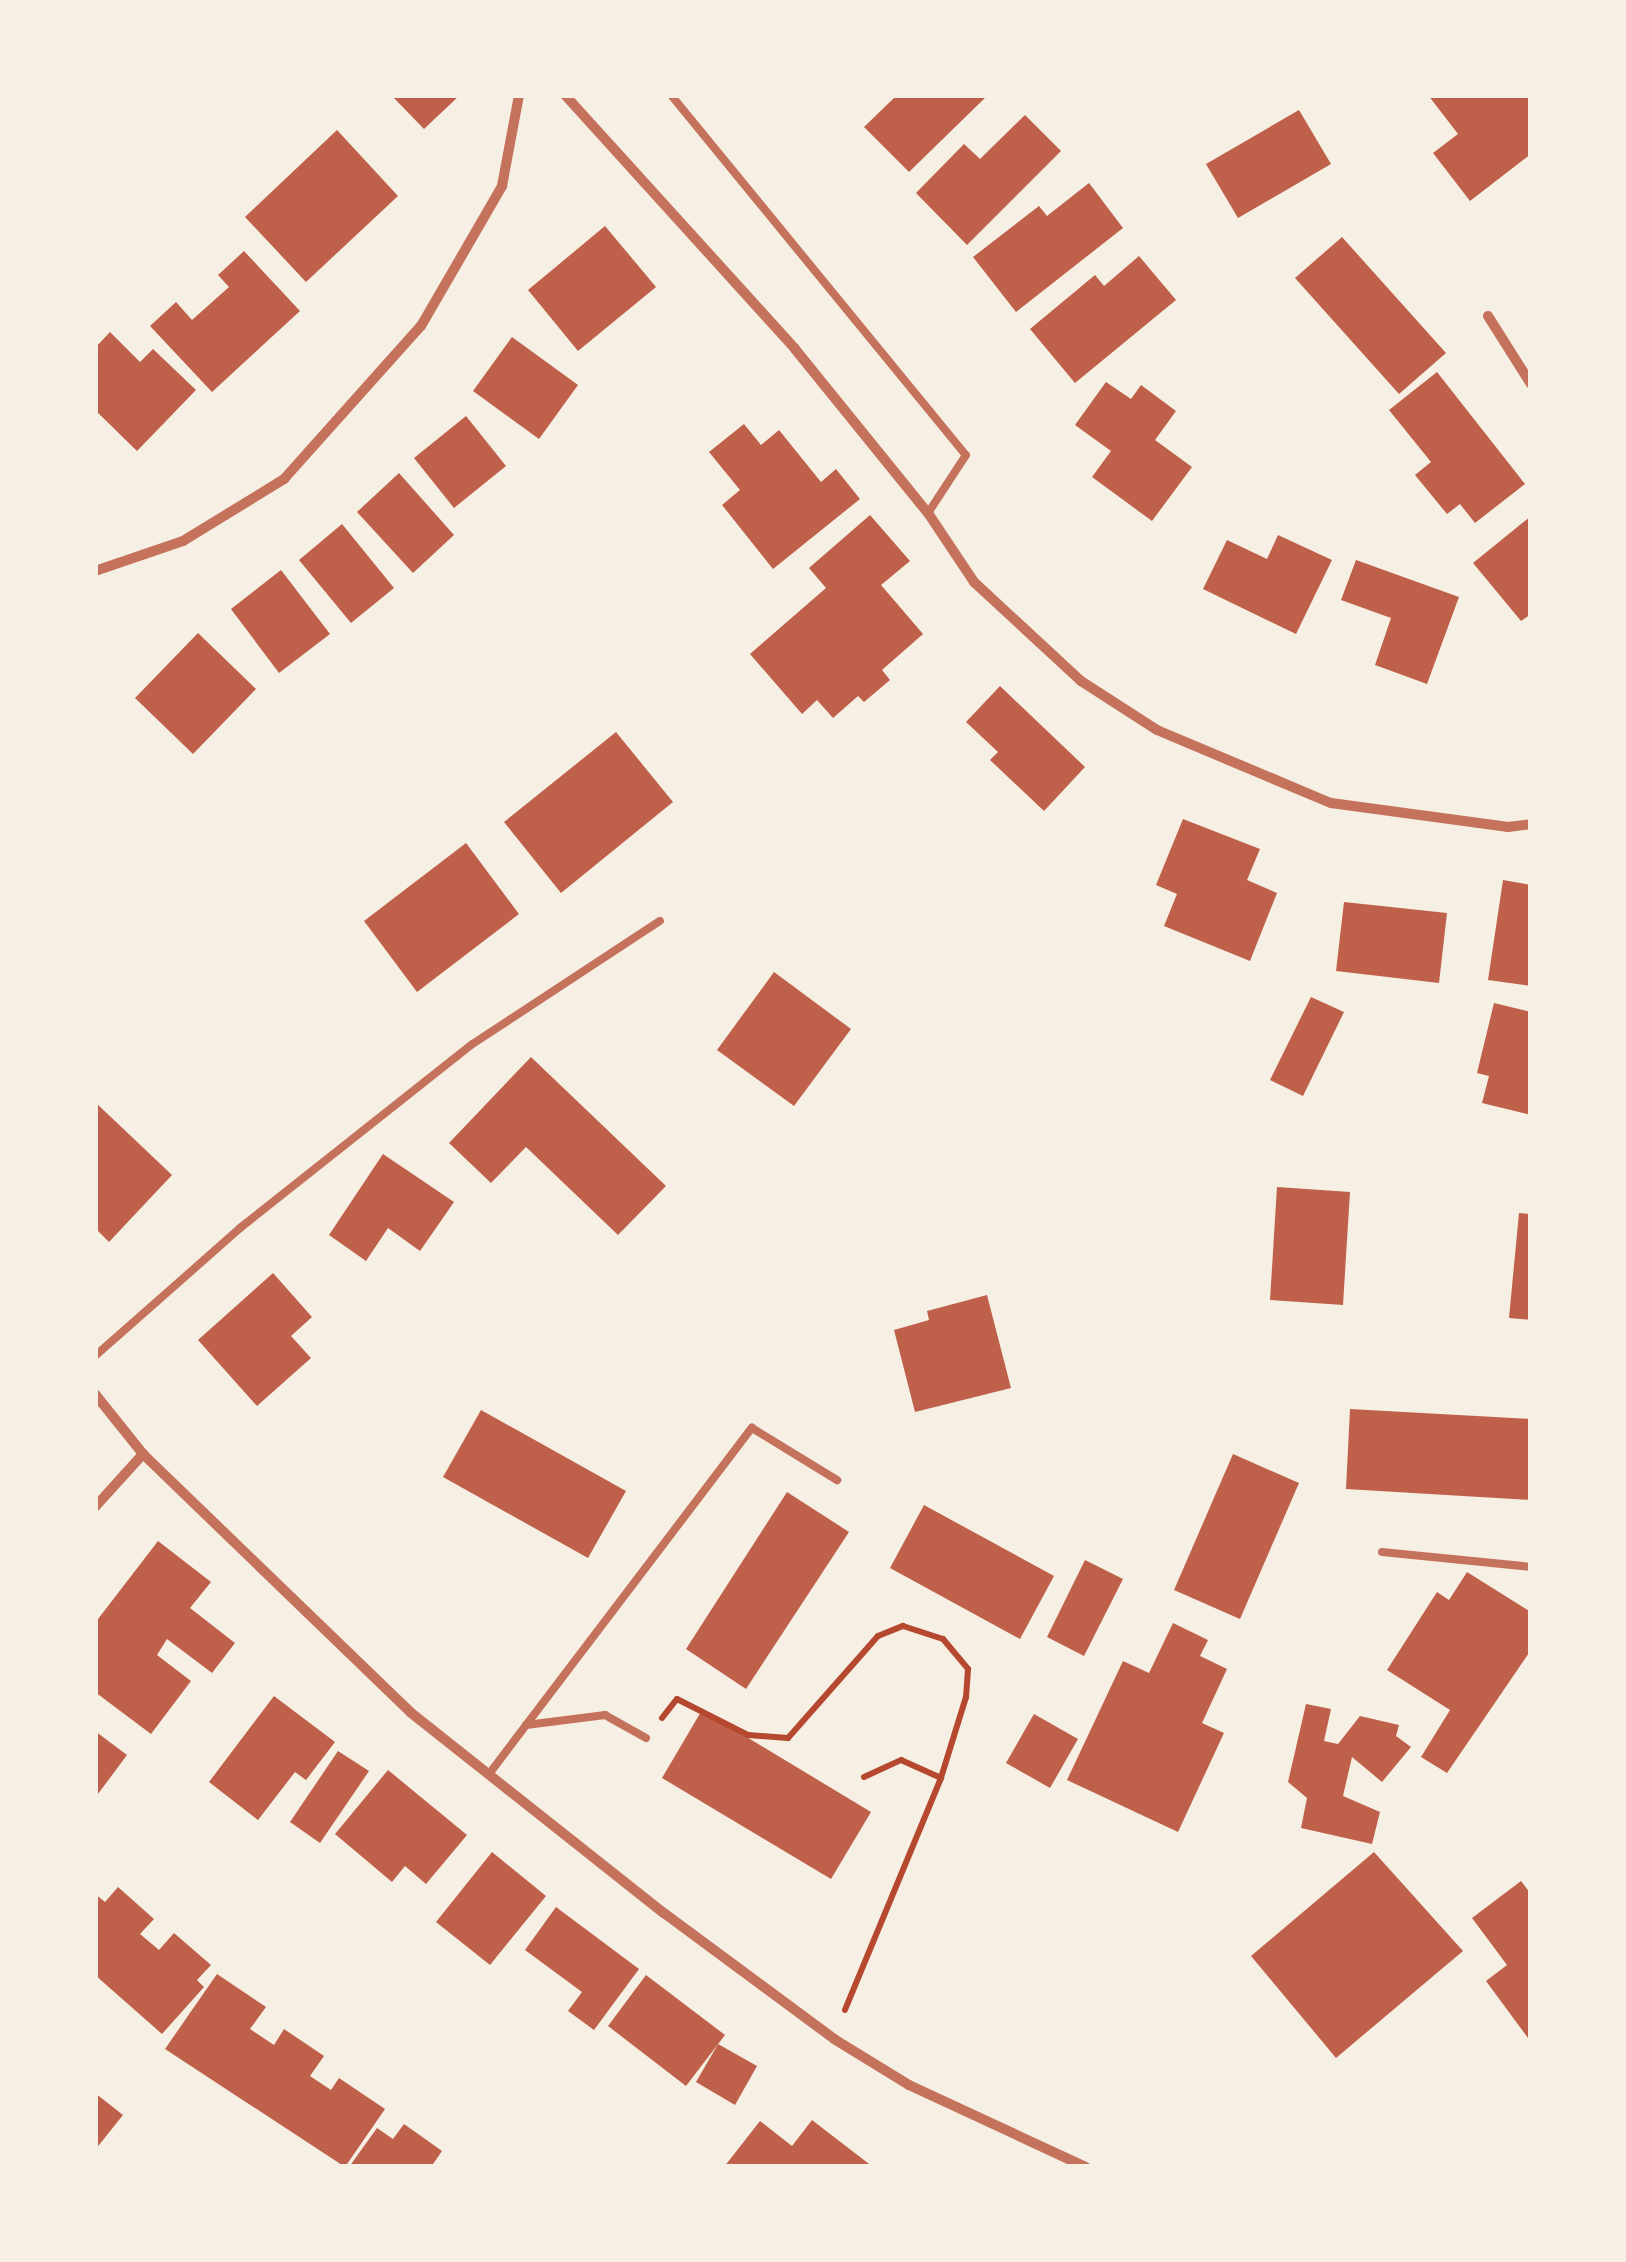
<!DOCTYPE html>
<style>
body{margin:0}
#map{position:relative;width:1626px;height:2262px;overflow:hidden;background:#f6efe4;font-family:Signika,sans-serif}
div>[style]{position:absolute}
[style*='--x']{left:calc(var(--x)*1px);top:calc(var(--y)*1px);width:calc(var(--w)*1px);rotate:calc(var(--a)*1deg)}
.building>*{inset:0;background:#bf614a}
.path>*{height:6px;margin:-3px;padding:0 3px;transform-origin:3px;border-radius:3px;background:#b5482f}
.service>*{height:8px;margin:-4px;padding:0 4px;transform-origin:4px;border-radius:4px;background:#c5725c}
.minor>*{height:10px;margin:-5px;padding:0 5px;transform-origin:5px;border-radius:5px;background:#c5725c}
span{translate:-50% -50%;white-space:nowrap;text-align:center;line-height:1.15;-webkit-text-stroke:8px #f6efe4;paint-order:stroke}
.frame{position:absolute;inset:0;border:98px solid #f6efe4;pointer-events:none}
</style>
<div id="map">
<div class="building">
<i style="clip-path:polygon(391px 95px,460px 95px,424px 129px)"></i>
<i style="clip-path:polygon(897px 95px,988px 95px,909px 172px,864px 127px)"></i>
<i style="clip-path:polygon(1428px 95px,1531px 95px,1531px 154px,1470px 201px,1433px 153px,1458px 134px)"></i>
<i style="clip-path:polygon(1299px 110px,1331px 164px,1238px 218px,1206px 164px)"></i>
<i style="clip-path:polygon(1025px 115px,1061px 151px,967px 245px,916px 193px,964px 144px,980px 159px)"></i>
<i style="clip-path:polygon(337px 130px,398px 196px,306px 282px,245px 217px)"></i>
<i style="clip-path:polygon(1089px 183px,1123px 228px,1016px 312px,973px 257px,1039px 206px,1047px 216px)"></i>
<i style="clip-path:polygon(605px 226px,656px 287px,578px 351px,528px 290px)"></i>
<i style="clip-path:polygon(1342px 237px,1446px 353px,1399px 394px,1295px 278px)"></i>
<i style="clip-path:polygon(244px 251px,300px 311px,212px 392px,150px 326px,176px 302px,192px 320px,229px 287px,218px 275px)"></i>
<i style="clip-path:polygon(1139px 256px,1176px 300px,1075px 383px,1030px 329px,1095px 275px,1104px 286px)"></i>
<i style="clip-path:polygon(110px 332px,140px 362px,153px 349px,196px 390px,137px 451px,95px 410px,95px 348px)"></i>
<i style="clip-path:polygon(512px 337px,578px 385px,539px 439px,473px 391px)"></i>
<i style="clip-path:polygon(1437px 372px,1525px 484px,1475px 523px,1460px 504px,1447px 514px,1415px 475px,1431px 462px,1389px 410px)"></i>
<i style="clip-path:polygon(1106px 382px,1131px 399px,1141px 385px,1176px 411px,1155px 440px,1192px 467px,1152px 521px,1092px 477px,1111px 451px,1075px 425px)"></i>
<i style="clip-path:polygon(466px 416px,506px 466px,454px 508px,414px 458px)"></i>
<i style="clip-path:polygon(744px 424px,761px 445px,779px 430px,821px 482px,836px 469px,860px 499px,773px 569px,722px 505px,740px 490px,709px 452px)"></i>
<i style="clip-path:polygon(399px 473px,454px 535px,413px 573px,357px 512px)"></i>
<i style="clip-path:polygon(870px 515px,910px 561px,881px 585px,923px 634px,882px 670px,890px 680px,864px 702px,858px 696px,833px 718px,817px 700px,802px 714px,750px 654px,826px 588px,809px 568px)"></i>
<i style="clip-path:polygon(1531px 516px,1531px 614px,1521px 621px,1473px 563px)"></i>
<i style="clip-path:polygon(342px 524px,394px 588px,351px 623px,299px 560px)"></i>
<i style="clip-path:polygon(1278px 535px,1332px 560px,1296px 634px,1203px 589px,1227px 540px,1267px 559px)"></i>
<i style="clip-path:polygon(1356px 560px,1459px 597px,1427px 684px,1375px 665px,1391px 618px,1341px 600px)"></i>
<i style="clip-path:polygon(281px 570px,330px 634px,279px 673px,231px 609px)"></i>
<i style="clip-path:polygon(198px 633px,256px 689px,193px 754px,135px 698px)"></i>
<i style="clip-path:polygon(1000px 686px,1085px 767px,1044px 811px,990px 760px,998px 752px,966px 722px)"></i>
<i style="clip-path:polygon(616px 732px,673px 802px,561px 893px,504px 822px)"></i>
<i style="clip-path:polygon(1183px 819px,1260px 849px,1247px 880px,1277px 893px,1250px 961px,1164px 926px,1177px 894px,1156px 885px)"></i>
<i style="clip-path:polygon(466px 843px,519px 914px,417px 992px,364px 921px)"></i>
<i style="clip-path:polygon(1503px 880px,1531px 885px,1531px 986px,1488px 980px)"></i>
<i style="clip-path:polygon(1344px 902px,1447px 913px,1439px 983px,1336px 971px)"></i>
<i style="clip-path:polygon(774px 972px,851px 1029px,794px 1106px,717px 1050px)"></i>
<i style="clip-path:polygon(1311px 997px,1344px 1012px,1303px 1096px,1270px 1080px)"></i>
<i style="clip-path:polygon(1494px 1003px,1531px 1012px,1531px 1115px,1482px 1103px,1489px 1076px,1477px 1073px)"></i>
<i style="clip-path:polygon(531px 1057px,666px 1186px,618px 1235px,526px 1147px,491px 1183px,449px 1143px)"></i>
<i style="clip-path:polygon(95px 1102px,172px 1175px,109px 1242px,95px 1228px)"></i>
<i style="clip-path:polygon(383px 1154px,454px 1202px,420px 1251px,388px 1228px,366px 1261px,329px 1235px)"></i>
<i style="clip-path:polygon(1277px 1187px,1350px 1192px,1343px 1305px,1270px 1300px)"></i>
<i style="clip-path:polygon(1519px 1213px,1531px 1214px,1531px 1320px,1509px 1318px)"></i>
<i style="clip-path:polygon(273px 1273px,312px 1317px,291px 1336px,311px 1358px,257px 1406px,198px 1340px)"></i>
<i style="clip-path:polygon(987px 1295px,1011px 1388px,915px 1412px,894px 1330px,929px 1320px,927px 1311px)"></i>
<i style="clip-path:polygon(1350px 1409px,1531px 1419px,1531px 1500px,1346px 1489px)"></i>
<i style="clip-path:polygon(481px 1410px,626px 1491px,588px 1558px,443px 1477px)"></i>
<i style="clip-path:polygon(1233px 1454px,1299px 1483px,1240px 1619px,1174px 1590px)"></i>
<i style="clip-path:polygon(787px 1492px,849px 1532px,746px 1689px,686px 1649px)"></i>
<i style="clip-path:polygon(924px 1505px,1054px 1576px,1020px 1639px,890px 1568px)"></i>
<i style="clip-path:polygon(158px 1541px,211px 1582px,190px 1608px,235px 1643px,212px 1673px,167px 1639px,157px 1655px,191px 1681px,151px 1734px,95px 1692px,95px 1623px)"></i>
<i style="clip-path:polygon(1085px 1560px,1123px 1579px,1084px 1656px,1047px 1637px)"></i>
<i style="clip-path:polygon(1467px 1572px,1531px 1612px,1531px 1650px,1447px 1773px,1421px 1757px,1450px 1710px,1387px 1670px,1437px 1592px,1449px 1600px)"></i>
<i style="clip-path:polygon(1173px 1623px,1208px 1640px,1200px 1656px,1227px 1669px,1202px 1723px,1224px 1733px,1178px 1832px,1067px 1780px,1123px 1661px,1149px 1673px)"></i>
<i style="clip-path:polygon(274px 1696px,335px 1742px,306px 1780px,295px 1772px,258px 1820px,209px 1782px)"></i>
<i style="clip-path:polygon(1306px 1704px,1331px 1709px,1324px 1741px,1338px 1744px,1360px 1716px,1399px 1725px,1396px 1736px,1411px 1747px,1382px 1782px,1352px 1757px,1343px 1796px,1380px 1812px,1372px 1844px,1301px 1828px,1307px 1798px,1288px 1782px)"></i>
<i style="clip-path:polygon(702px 1710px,871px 1812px,831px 1879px,662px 1778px)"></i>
<i style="clip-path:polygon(1034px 1714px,1078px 1739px,1050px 1788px,1006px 1763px)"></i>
<i style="clip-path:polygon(95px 1731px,127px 1755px,95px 1798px)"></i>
<i style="clip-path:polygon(338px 1751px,369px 1771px,320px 1843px,290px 1822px)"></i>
<i style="clip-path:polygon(388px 1770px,467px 1835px,426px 1884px,405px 1866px,392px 1882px,335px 1834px)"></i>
<i style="clip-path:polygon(492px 1852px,546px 1896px,490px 1965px,436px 1922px)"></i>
<i style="clip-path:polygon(1374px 1852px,1463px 1951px,1336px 2058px,1251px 1956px)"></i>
<i style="clip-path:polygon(1521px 1881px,1531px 1894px,1528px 2038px,1486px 1981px,1507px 1965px,1472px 1918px)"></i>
<i style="clip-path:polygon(118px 1887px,154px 1919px,140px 1934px,159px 1950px,174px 1933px,211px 1965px,197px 1980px,204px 1987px,162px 2034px,95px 1975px,95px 1894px,105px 1902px)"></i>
<i style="clip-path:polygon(556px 1907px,639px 1969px,594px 2030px,568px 2011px,582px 1992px,525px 1950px)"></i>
<i style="clip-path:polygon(217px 1974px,266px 2007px,250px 2029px,274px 2045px,284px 2029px,324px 2056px,310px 2076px,331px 2090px,339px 2078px,385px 2109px,345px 2167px,165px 2049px)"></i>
<i style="clip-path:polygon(646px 1975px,725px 2035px,686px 2086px,608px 2026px)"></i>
<i style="clip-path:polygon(718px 2044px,757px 2066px,735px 2105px,696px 2082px)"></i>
<i style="clip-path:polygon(95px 2093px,123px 2115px,95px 2150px)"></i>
<i style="clip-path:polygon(812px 2120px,873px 2167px,724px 2167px,760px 2121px,792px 2146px)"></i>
<i style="clip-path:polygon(404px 2124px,442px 2151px,431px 2167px,349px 2167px,377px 2128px,393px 2139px)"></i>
</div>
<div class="path">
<i style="--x:662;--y:1718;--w:24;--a:-52"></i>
<i style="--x:677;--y:1699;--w:80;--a:26.9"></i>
<i style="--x:748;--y:1735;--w:40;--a:4.3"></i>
<i style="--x:788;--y:1738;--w:136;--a:-48.6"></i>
<i style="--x:878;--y:1636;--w:27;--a:-22"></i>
<i style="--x:903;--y:1626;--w:42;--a:18"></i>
<i style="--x:943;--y:1639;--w:39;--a:50"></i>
<i style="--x:968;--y:1669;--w:28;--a:94"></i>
<i style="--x:966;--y:1697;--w:85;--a:107.2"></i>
<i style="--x:941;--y:1778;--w:251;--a:112.5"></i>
<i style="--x:864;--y:1777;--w:41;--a:-24.7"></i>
<i style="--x:901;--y:1760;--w:44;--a:24.2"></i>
</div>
<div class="service">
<i style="--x:671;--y:95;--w:465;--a:50.7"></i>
<i style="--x:966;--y:455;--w:69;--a:123.2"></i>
<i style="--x:95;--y:1356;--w:193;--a:-41.4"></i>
<i style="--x:240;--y:1228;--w:295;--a:-38.4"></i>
<i style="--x:471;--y:1045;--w:226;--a:-33.3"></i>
<i style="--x:1382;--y:1552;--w:150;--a:5.7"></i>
<i style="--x:526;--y:1725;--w:80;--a:-7.2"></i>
<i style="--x:605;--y:1715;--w:47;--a:29.3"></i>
<i style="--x:489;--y:1774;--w:435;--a:-52.8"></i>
<i style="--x:752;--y:1428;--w:100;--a:31.5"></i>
</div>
<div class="minor">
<i style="--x:565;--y:95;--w:343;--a:47.8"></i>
<i style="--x:795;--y:349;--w:211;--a:51"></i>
<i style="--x:928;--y:513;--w:83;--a:56.3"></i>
<i style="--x:974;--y:582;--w:146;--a:42.8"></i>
<i style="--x:1081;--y:681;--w:90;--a:32.8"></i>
<i style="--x:1157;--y:730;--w:189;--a:22.8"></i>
<i style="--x:1331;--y:803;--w:179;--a:7.7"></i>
<i style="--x:1508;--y:827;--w:23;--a:-7"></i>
<i style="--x:1488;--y:316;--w:80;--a:57.7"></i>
<i style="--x:95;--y:571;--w:93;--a:-18.8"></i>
<i style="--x:183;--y:541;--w:119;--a:-31.5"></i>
<i style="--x:284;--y:479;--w:205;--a:-48.2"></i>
<i style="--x:421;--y:326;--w:162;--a:-59.9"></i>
<i style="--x:502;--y:186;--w:93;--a:-79.4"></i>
<i style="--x:95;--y:1394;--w:77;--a:51.3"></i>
<i style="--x:143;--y:1454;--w:371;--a:44"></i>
<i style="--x:410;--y:1712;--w:324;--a:38.4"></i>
<i style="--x:664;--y:1913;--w:212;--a:36.5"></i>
<i style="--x:834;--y:2039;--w:88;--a:31.5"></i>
<i style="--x:909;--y:2085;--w:195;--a:24.9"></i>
<i style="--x:95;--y:1507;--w:72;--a:-47.8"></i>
</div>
<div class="frame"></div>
</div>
